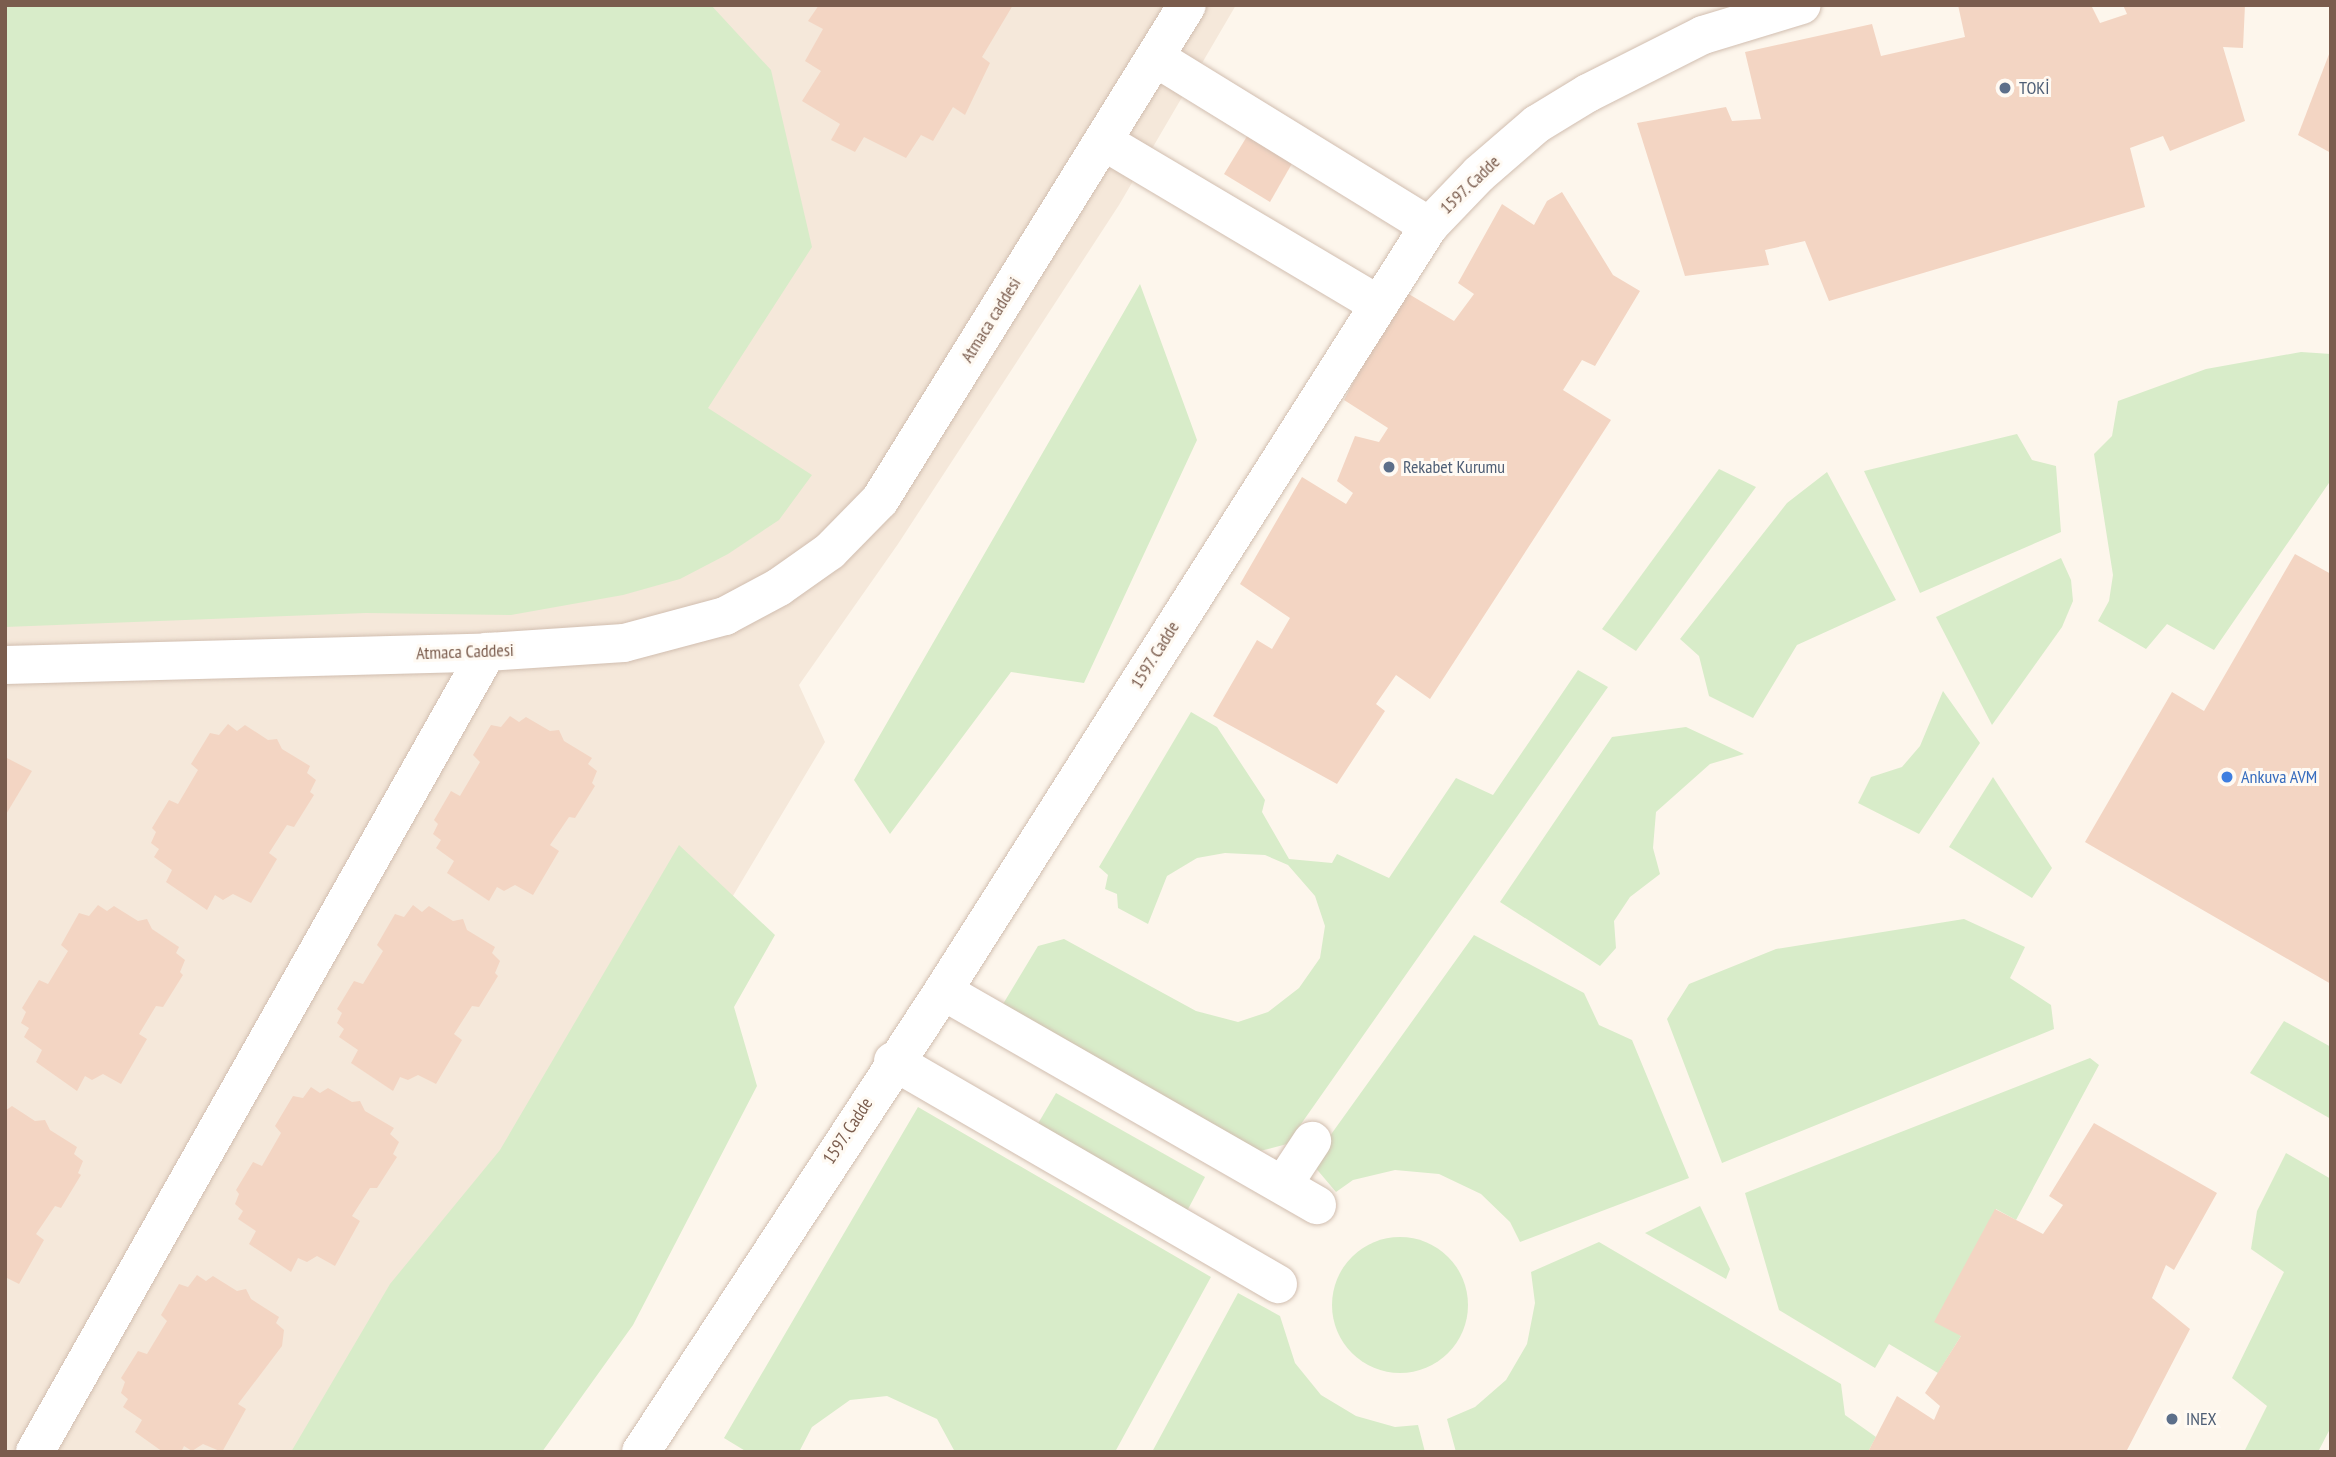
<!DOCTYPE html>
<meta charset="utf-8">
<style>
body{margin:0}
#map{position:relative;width:2336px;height:1457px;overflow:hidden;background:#fdf6ec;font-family:"PT Sans Narrow",sans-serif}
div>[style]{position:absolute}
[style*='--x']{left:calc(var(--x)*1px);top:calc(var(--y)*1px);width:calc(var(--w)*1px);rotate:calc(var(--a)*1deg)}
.residential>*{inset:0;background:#f5e8da}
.green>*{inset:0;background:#d8ecc9}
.round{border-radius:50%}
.building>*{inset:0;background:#f3d5c3}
.roads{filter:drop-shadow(0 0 2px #d1beb0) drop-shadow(0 0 2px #d1beb0)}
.minor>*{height:38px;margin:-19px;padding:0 19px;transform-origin:19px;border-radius:19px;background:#fff}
.dots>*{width:19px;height:19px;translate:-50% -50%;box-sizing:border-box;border:4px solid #fffaf3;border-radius:50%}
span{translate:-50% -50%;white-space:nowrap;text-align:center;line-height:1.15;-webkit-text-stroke:6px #fffaf3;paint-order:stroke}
.service-label{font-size:18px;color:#4e5e75}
.left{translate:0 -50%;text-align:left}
.street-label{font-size:18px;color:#7a5c4d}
.shop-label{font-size:18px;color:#366cbe}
.frame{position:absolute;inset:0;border:7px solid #7a5c4d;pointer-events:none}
</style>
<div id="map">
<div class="residential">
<i style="clip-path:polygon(5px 5px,1236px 5px,1119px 205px,898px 544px,799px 685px,825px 742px,400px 1452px,5px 1452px)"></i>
</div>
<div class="green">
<i style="clip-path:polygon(5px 5px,711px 5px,771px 70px,812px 247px,708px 408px,812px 475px,779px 520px,728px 554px,680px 579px,623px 595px,511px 615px,366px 613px,5px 627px)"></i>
<i style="clip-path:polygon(1140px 284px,1197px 440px,1084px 683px,1011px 672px,890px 834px,854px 780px)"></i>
<i style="clip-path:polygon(2301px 352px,2331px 354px,2331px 480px,2214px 650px,2167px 624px,2146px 649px,2098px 621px,2109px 601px,2113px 575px,2094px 454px,2112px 436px,2118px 401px,2206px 369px)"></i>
<i style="clip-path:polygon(2017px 434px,2032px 460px,2056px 466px,2061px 532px,1920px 593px,1864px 471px)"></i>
<i style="clip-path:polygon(1719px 469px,1756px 487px,1636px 651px,1602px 629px)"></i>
<i style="clip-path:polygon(1827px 472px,1896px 600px,1797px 645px,1753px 718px,1709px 696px,1699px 656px,1680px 639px,1787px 503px)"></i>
<i style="clip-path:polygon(2061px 558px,2071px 580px,2073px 601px,2062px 627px,1992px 725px,1936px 617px)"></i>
<i style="clip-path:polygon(1578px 670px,1608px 687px,1287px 1144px,1260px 1151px,1003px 1004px,1038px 946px,1064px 939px,1196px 1011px,1238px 1022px,1268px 1012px,1299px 988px,1320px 958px,1325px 926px,1315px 896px,1288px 865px,1265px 855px,1225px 853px,1197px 858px,1167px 876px,1148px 924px,1118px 908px,1117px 894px,1105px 889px,1108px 875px,1099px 867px,1191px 712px,1217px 727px,1265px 800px,1262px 812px,1289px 859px,1332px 863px,1337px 854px,1389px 878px,1456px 778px,1493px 795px)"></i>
<i style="clip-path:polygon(1943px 691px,1980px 743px,1919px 834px,1858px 803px,1871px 777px,1902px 767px,1920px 746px)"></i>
<i style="clip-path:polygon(1686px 727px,1744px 754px,1710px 764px,1656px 812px,1653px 848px,1660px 874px,1630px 897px,1614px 921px,1616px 948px,1600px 966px,1500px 902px,1612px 737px)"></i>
<i style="clip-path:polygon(1993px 777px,2052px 868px,2032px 898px,1949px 847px)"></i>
<i style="clip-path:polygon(679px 845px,775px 935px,734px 1007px,757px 1086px,633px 1325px,542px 1452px,291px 1452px,390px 1284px,500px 1150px)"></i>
<i style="clip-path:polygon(1964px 919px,2025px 947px,2010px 978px,2051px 1005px,2054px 1029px,1722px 1163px,1667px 1019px,1689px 984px,1776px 949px)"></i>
<i style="clip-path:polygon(1474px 935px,1584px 993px,1599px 1025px,1632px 1040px,1689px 1178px,1520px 1242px,1510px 1222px,1481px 1194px,1439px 1174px,1395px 1170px,1353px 1180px,1336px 1192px,1314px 1166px,1322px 1147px)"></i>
<i style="clip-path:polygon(2284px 1021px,2331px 1047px,2331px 1119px,2250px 1073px)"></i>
<i style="clip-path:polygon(2090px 1058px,2099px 1065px,2016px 1220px,1996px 1209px,1961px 1336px,1938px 1373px,1889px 1344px,1875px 1368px,1779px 1310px,1745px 1193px)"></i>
<i style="clip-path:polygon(1056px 1093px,1205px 1177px,1186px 1213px,1036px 1127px)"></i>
<i style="clip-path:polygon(918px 1107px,1211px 1277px,1115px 1452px,955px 1452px,937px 1419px,887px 1396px,850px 1400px,812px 1427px,799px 1452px,747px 1452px,724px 1438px)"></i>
<i style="clip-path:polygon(2286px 1153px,2331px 1179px,2331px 1427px,2318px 1452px,2244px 1452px,2267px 1406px,2232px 1378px,2284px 1272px,2251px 1249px,2257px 1211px)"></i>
<i style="clip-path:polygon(1700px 1206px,1730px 1269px,1726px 1279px,1645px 1233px)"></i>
<i class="round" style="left:1332px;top:1237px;width:136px;height:136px"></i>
<i style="clip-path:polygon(1599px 1242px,1841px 1384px,1845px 1415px,1876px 1437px,1868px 1452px,1456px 1452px,1447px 1419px,1475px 1407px,1506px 1380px,1527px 1344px,1535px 1303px,1531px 1272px)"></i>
<i style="clip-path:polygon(1238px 1293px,1280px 1316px,1295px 1363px,1321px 1395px,1356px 1416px,1395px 1427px,1418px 1425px,1425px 1452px,1152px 1452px)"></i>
</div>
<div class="building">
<i style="clip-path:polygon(819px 5px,1013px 5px,982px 57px,990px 63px,965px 115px,953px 107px,933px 141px,921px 135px,906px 158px,864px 137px,855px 152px,831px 140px,840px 124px,802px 101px,821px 71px,805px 61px,823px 29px,808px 21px)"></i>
<i style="clip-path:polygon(1958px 5px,2091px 5px,2100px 23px,2127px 14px,2123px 5px,2245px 5px,2243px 48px,2223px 47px,2245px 121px,2170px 151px,2163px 136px,2130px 148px,2145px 207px,1829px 301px,1805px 241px,1765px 250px,1769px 265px,1685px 276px,1637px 123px,1726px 107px,1732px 121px,1761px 119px,1745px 52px,1872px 24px,1881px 56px,1965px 37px)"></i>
<i style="clip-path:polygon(2331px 49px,2331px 153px,2298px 135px)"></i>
<i style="clip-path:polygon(1249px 133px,1294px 160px,1270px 202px,1224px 174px)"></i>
<i style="clip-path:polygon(1562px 192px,1613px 275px,1640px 291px,1595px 366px,1582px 360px,1563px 390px,1611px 420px,1430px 699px,1396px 675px,1376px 704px,1385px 711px,1337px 784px,1213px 716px,1257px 640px,1272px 649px,1290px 618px,1240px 584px,1302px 477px,1346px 504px,1353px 493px,1337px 481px,1355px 436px,1379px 442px,1388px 428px,1344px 400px,1402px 290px,1454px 321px,1474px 294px,1458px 283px,1502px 204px,1534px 225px,1547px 201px)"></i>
<i style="clip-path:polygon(2295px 554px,2331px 574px,2331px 984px,2085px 842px,2172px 692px,2204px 711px)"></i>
<i style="clip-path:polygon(510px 716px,519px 722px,526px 717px,550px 731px,559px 730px,564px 741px,592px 758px,588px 764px,597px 771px,592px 783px,595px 786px,575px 818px,569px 817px,550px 845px,559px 851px,533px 895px,515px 885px,504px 891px,497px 887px,489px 901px,447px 873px,454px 861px,436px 848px,441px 840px,433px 834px,438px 824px,434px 820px,451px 791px,460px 796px,480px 762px,473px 755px,491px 725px,501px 727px)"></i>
<i style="clip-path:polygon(228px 724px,237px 731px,245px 725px,268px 740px,277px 739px,282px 749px,310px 766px,307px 773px,316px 780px,310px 792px,314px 795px,294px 827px,287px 825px,269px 853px,277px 859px,251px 903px,233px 894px,223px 900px,215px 895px,207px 910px,166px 882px,172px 870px,154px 857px,159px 849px,151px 843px,156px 832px,152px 828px,169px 800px,178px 804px,198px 770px,191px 764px,210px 733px,219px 735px)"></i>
<i style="clip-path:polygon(5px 757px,32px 771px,5px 816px)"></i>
<i style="clip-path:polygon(98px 905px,107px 911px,114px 906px,138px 921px,147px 919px,152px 929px,179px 947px,176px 953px,185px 960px,180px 972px,183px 975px,163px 1007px,156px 1006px,139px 1034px,147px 1039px,121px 1084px,103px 1074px,92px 1080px,85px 1076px,77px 1091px,36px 1062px,42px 1050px,24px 1037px,29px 1028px,21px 1023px,26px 1012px,22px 1008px,39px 980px,48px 984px,68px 951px,61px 945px,79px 913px,89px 916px)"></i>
<i style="clip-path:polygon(413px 905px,422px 912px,429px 906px,453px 921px,463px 919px,467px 930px,495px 947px,492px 953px,500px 961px,495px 973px,498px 976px,479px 1007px,472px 1006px,454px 1034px,462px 1040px,436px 1084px,418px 1075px,408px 1080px,400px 1077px,393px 1091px,351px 1063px,358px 1050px,339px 1037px,344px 1029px,337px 1023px,342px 1013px,337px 1009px,354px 981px,363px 984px,383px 951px,377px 945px,395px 914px,404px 917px)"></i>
<i style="clip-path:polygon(311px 1087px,320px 1093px,328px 1088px,352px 1102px,360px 1101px,365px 1111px,394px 1128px,390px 1134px,399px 1142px,393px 1154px,397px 1157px,377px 1188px,370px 1188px,352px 1216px,360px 1221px,335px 1266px,317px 1256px,307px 1262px,298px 1258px,291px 1272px,249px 1244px,256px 1231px,238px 1219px,243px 1211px,235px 1204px,239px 1194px,236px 1190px,253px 1162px,262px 1166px,281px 1133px,275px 1126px,293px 1096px,303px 1098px)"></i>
<i style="clip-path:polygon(12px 1106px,35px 1121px,45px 1120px,50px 1130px,77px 1147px,74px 1154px,83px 1161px,78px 1173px,81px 1175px,61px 1208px,55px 1206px,36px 1234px,44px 1240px,19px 1284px,5px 1277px,5px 1111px)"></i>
<i style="clip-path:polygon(2094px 1123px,2217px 1193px,2174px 1270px,2166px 1265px,2152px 1298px,2190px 1329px,2126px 1452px,1868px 1452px,1897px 1396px,1934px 1420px,1940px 1406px,1925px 1393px,1961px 1336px,1934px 1322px,1995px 1209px,2043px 1234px,2063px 1205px,2049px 1196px)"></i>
<i style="clip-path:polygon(197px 1275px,206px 1281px,213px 1276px,237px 1291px,246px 1289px,251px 1299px,279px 1317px,276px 1323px,284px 1330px,282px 1346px,238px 1404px,246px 1409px,222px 1452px,203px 1444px,192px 1451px,184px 1446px,181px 1452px,163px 1452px,135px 1432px,142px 1420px,123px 1407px,128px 1399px,121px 1393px,125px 1382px,121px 1378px,138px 1351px,147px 1354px,167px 1321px,161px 1315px,179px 1284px,188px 1287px)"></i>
</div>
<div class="roads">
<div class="minor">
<i style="--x:1156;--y:58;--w:321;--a:31.6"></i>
<i style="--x:1103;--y:141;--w:319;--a:30.7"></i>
<i style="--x:5;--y:665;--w:482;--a:-1.5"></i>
<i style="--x:487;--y:652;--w:137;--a:-3.8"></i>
<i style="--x:624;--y:643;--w:105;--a:-15"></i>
<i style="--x:725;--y:616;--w:61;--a:-28.2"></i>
<i style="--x:779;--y:587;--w:62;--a:-35.2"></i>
<i style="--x:830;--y:551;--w:71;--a:-45.6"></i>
<i style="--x:880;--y:500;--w:582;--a:-58.19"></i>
<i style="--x:943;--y:991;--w:431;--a:29.8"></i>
<i style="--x:893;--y:1061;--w:445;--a:30.1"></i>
<i style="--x:1283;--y:1185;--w:53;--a:-56.6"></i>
<i style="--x:35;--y:1452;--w:919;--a:-60.53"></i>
<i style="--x:641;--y:1452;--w:551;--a:-56.77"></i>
<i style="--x:943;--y:991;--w:906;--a:-57.57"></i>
<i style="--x:1429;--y:226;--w:72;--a:-46.1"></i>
<i style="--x:1479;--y:174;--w:77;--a:-40.8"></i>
<i style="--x:1537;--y:124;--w:60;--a:-31.3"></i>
<i style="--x:1588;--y:93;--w:129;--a:-26.8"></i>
<i style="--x:1703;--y:35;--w:103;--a:-16.9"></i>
</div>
</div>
<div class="dots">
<i style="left:2005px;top:88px;background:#5c6f8a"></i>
<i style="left:1389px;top:467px;background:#5c6f8a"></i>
<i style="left:2227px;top:777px;background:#3f7fe0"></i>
<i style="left:2172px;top:1419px;background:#5c6f8a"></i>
</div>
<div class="service-label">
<span class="left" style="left:2019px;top:88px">TOKİ</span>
<span class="left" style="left:1403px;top:467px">Rekabet Kurumu</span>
<span class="left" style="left:2186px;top:1419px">INEX</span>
</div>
<div class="street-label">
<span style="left:1470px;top:185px;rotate:-44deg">1597. Cadde</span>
<span style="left:991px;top:320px;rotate:-58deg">Atmaca caddesi</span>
<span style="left:465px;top:652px;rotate:-2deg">Atmaca Caddesi</span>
<span style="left:1155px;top:655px;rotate:-58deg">1597. Cadde</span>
<span style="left:848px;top:1131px;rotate:-57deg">1597. Cadde</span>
</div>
<div class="shop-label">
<span class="left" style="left:2241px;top:777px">Ankuva AVM</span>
</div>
<div class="frame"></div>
</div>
